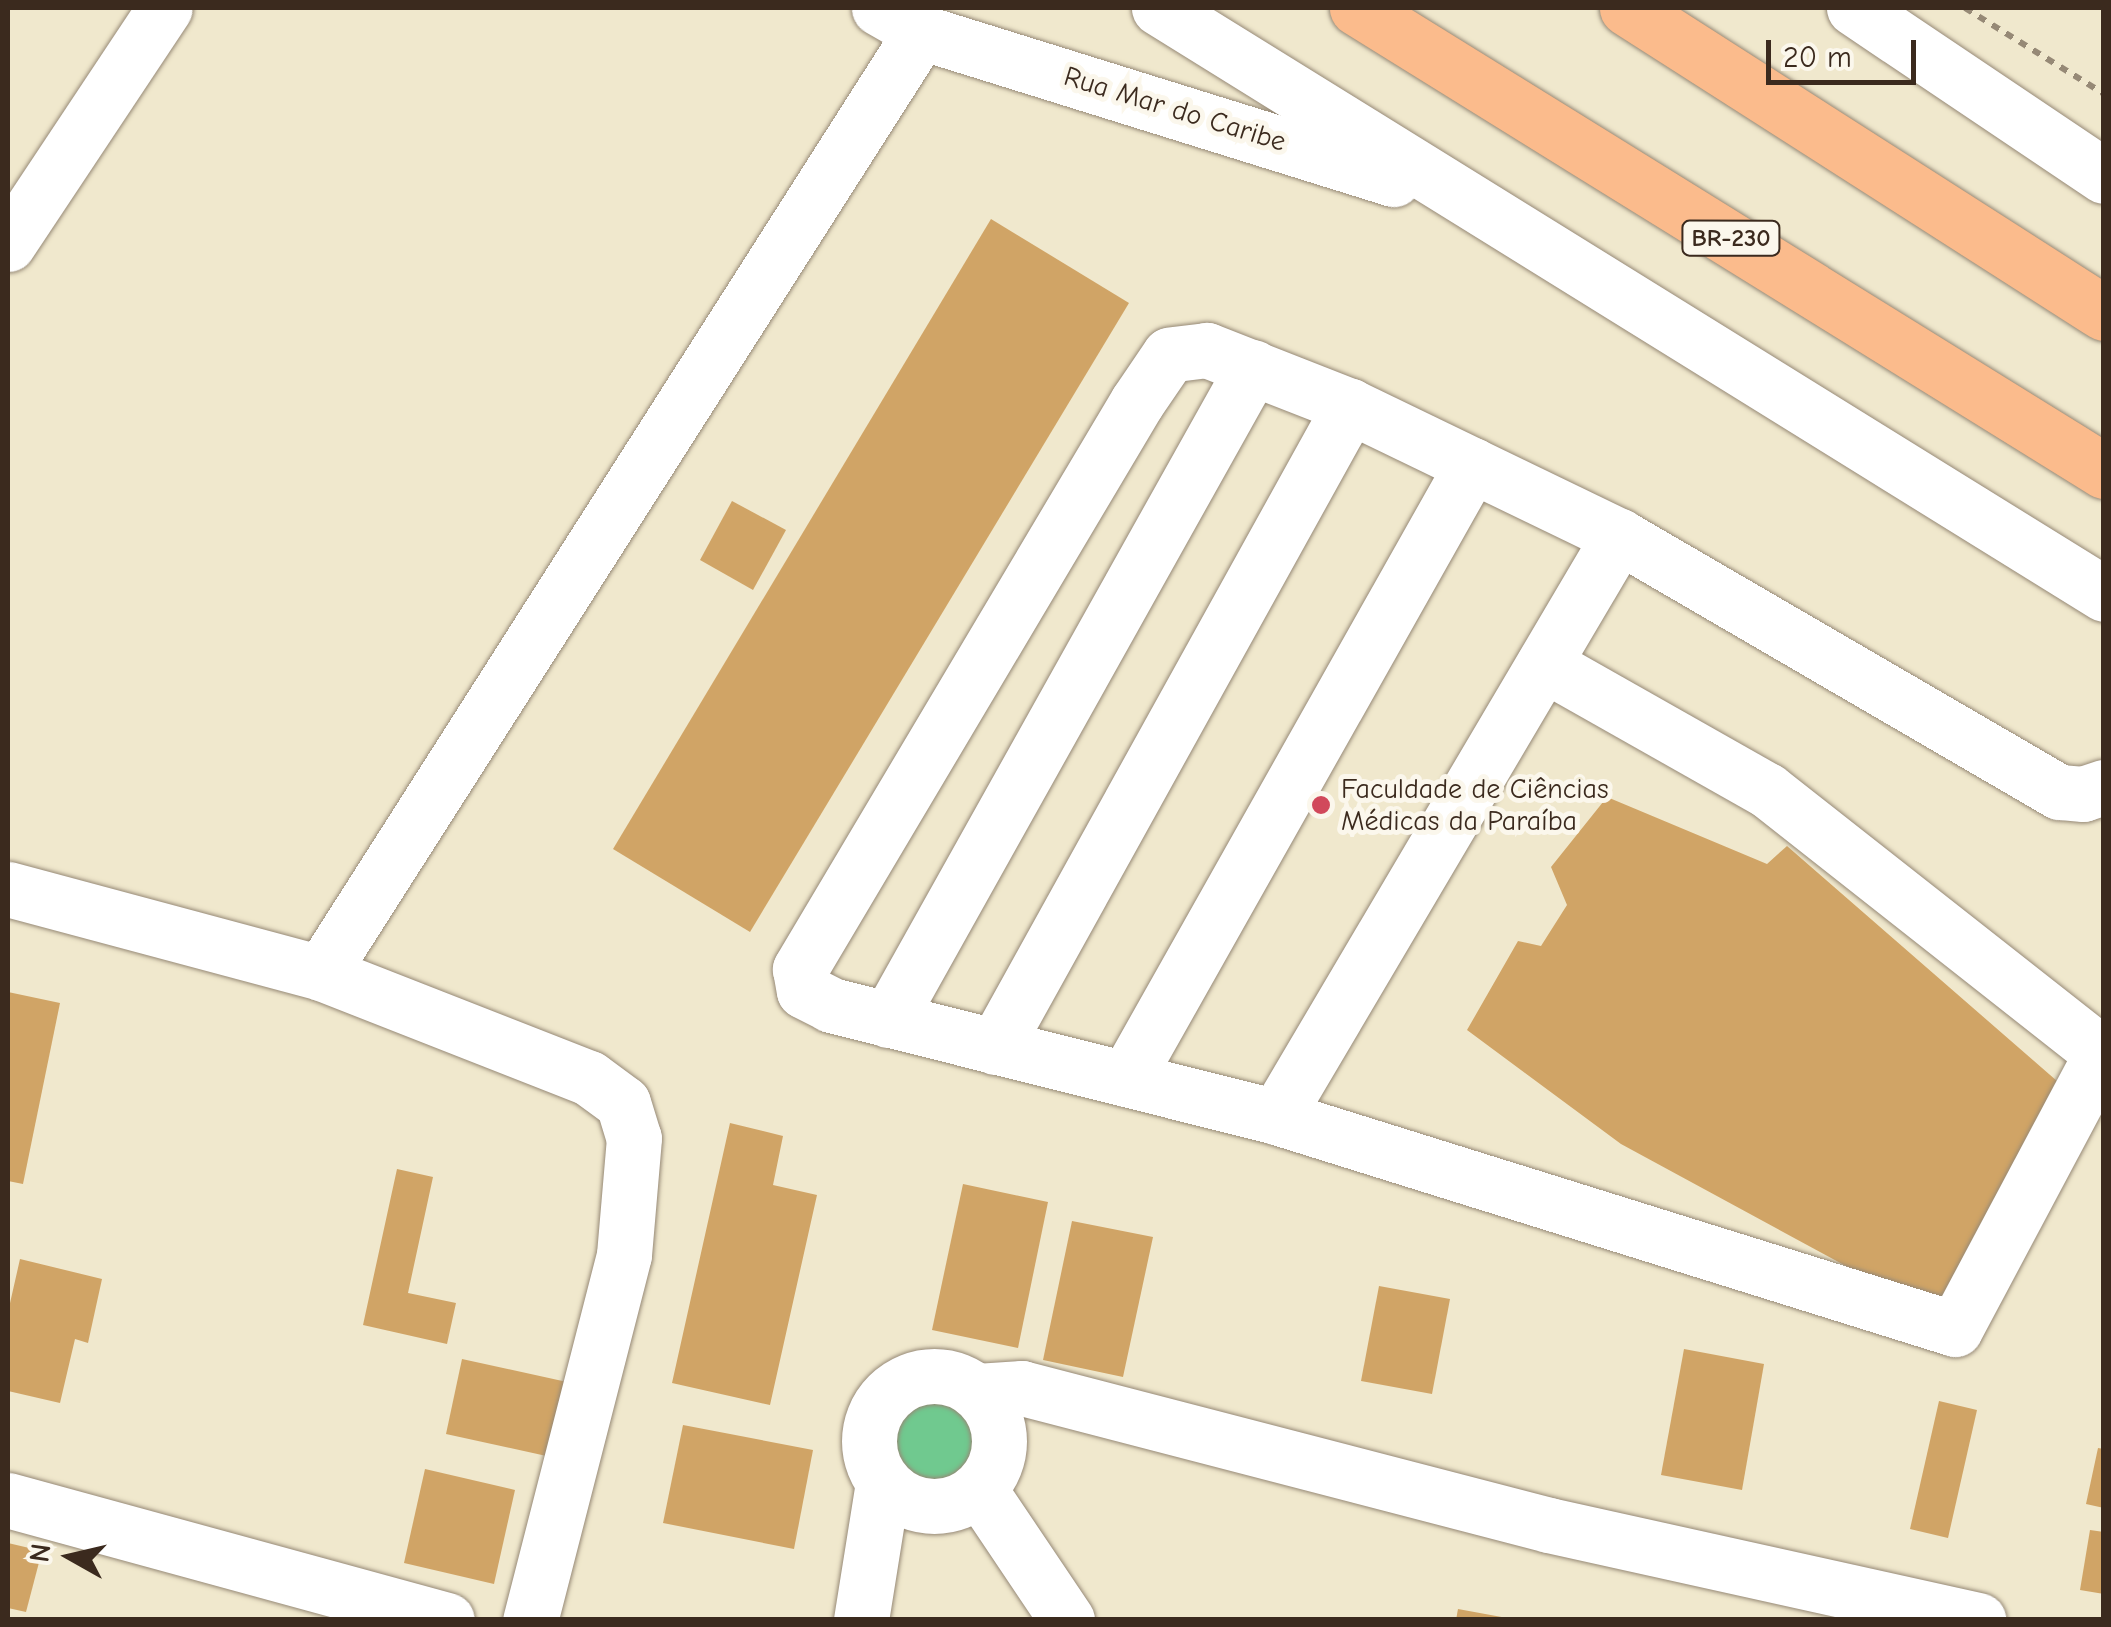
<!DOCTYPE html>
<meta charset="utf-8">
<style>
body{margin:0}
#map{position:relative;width:2111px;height:1627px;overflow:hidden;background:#f0e8cd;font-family:"Comic Neue",sans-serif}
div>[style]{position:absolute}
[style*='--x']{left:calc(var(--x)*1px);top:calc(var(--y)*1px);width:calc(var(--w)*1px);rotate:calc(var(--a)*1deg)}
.green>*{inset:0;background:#70c98f}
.round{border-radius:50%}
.building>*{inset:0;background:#d0a466}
.path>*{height:6px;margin-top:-3px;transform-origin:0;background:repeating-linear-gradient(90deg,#968976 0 8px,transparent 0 16px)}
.roads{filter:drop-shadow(0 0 2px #968976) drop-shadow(0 0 2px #968976)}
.minor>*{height:55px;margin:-27.5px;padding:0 27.5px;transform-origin:27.5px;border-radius:27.5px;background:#fff}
.minor>.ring{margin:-27.5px;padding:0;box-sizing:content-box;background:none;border:55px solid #fff;border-radius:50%}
.highway>*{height:55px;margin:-27.5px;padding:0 27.5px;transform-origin:27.5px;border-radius:27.5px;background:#fbbb8c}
.dots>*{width:28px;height:28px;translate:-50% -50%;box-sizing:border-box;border:5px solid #fbf7ec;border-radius:50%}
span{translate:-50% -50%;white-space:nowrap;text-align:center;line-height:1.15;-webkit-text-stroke:10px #fbf7ec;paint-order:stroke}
.shield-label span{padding:2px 8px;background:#fbf7ec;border:2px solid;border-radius:8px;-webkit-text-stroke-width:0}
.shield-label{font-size:25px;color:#3b2a1e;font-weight:700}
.street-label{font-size:28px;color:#3b2a1e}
.poi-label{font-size:28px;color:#3b2a1e}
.left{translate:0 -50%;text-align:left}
.frame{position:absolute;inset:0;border:10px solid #3b2a1e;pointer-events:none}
.north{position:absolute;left:20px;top:1507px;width:100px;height:100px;-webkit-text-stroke:8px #fbf7ec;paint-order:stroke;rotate:278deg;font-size:28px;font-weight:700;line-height:40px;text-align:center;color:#3b2a1e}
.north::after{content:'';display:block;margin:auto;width:35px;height:45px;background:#3b2a1e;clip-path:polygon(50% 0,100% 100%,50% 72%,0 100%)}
.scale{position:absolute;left:1766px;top:40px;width:150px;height:45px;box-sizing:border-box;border:5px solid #3b2a1e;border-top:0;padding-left:12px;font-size:30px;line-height:35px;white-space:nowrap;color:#3b2a1e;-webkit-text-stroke:8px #fbf7ec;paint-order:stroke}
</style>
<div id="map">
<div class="green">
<i class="round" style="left:891px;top:1399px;width:86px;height:86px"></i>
</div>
<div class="building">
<i style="clip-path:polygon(991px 219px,1129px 303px,750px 932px,613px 849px)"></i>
<i style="clip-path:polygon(732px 501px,786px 530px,753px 590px,700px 560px)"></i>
<i style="clip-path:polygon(1607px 797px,1767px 864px,1787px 846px,2065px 1088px,1938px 1316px,1621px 1144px,1467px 1030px,1518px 941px,1541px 946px,1567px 905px,1551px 867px)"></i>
<i style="clip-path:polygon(8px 992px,60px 1003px,23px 1184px,8px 1181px)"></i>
<i style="clip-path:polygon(730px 1123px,783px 1136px,773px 1185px,817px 1195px,770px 1405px,672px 1383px)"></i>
<i style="clip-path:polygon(397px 1169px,433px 1177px,408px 1293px,456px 1303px,447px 1344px,363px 1325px)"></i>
<i style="clip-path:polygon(963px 1184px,1048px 1202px,1018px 1348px,932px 1330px)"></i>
<i style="clip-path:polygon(1072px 1221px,1153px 1237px,1123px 1377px,1043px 1360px)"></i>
<i style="clip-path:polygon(20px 1259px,102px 1279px,88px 1343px,75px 1339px,60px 1403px,8px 1391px,8px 1312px)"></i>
<i style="clip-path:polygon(1379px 1286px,1450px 1299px,1432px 1394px,1361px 1381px)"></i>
<i style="clip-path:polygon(1684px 1349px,1764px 1364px,1742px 1490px,1661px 1475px)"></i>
<i style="clip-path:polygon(462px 1359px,567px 1382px,551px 1457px,446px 1434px)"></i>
<i style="clip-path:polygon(1939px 1401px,1977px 1410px,1948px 1538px,1910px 1529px)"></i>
<i style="clip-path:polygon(683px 1425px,813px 1450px,794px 1549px,663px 1523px)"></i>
<i style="clip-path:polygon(2098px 1448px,2104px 1449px,2104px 1508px,2086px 1504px)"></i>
<i style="clip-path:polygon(425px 1469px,515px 1490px,494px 1584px,404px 1563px)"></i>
<i style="clip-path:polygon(2090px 1530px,2104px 1532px,2104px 1594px,2080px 1590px)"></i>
<i style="clip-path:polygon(8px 1543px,42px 1551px,26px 1612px,8px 1608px)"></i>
<i style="clip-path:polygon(1458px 1609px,1507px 1618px,1507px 1620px,1456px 1620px)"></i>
</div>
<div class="path">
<i style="--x:1965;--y:8;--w:163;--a:31.7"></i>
</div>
<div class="roads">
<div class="minor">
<i style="--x:879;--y:8;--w:48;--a:29.7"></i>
<i style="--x:921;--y:32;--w:495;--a:17.3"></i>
<i style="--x:1159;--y:8;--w:1112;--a:31.8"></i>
<i style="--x:1854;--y:8;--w:301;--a:33.9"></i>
<i style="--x:8;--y:244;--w:283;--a:-56.4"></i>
<i style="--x:1544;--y:664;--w:256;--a:29.5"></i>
<i style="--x:1767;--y:790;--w:427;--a:38.2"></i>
<i style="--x:2104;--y:787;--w:22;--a:162"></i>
<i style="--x:2083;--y:794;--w:24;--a:-175"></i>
<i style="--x:2059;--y:792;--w:509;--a:-149.81"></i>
<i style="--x:1619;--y:536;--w:299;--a:-154.2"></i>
<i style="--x:1350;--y:406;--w:154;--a:-158.6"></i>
<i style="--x:1207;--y:350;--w:38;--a:173"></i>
<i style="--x:1169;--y:355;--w:57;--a:124.2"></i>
<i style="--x:1137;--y:402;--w:660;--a:120.73"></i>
<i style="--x:800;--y:969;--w:22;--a:80"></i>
<i style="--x:804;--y:991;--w:30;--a:27"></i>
<i style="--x:831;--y:1005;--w:459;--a:14.1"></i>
<i style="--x:1276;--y:1117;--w:711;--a:17.34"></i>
<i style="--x:1955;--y:1329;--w:317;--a:-62"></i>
<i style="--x:8;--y:889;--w:324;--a:15"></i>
<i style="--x:321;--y:973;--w:288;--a:21.4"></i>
<i style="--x:589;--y:1078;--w:42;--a:36.3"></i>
<i style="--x:623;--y:1103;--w:37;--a:73"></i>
<i style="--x:634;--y:1138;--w:117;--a:94.9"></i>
<i style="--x:624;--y:1255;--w:377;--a:104.4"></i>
<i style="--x:321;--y:973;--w:1116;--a:-57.48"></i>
<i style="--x:888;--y:1020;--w:748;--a:-60.8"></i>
<i style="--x:995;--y:1047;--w:733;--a:-61.02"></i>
<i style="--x:1126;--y:1079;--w:705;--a:-60.6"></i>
<i style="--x:1276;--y:1117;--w:675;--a:-59.44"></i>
<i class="ring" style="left:869px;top:1376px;width:75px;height:75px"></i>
<i style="--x:977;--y:1391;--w:45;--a:-3.8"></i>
<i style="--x:1022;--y:1388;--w:545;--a:14.57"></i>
<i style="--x:1549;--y:1525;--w:440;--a:12.5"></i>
<i style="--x:979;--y:1489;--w:158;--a:56.1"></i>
<i style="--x:8;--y:1500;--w:455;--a:15.3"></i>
<i style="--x:861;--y:1620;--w:139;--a:-80.9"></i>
</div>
<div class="highway">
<i style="--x:1357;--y:8;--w:879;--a:31.79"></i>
<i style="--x:1627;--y:8;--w:566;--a:32.6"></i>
</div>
</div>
<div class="dots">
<i style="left:1321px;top:805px;background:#d1495b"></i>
</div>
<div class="shield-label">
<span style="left:1731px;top:238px">BR-230</span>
</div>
<div class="street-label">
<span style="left:1175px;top:109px;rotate:17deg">Rua Mar do Caribe</span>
</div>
<div class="poi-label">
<span class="left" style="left:1341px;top:805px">Faculdade de Ciências<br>Médicas da Paraíba</span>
</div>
<div class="frame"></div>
<div class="north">N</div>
<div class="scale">20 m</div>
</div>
